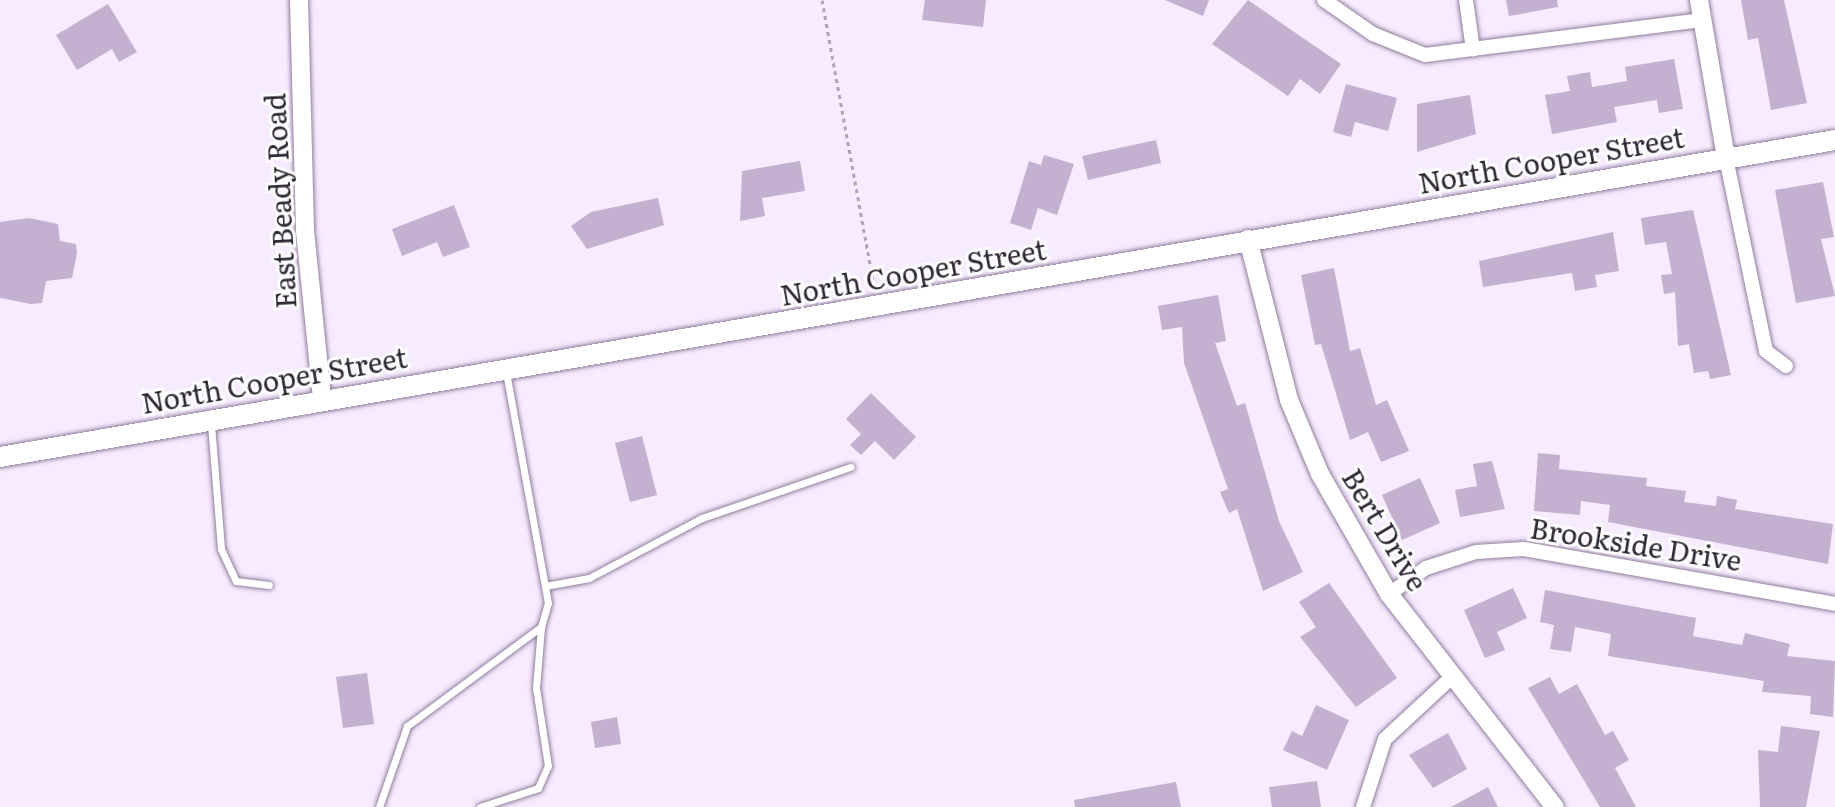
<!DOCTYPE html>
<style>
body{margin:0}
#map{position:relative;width:1835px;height:807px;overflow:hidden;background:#f7ebff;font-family:Literata,serif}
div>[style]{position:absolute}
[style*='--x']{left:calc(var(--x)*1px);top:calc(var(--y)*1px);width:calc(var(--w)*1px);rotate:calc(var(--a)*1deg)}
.building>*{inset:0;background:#c4b0cf}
.path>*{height:3px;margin-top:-1.5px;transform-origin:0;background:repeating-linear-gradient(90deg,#aea4b5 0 4px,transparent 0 8px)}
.roads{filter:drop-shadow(0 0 2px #917e9c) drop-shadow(0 0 2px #917e9c)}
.service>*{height:7px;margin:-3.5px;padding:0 3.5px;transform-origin:3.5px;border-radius:3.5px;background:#fff}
.minor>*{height:14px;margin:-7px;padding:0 7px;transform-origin:7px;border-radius:7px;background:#fff}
.tertiary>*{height:18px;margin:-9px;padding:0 9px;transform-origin:9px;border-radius:9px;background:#fff}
.secondary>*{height:20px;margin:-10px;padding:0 10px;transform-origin:10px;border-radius:10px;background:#fff}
span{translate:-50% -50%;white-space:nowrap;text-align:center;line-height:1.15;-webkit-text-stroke:6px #fdfdfd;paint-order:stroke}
.street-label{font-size:28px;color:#2e2733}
</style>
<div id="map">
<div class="building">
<i style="clip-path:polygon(925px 0,986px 0,983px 27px,922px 20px)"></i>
<i style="clip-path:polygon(1165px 0,1209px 0,1203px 16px)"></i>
<i style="clip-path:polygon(1248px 0,1341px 64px,1320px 94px,1300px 79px,1288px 96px,1212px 44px)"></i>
<i style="clip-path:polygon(1506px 0,1557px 0,1558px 7px,1509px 16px)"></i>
<i style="clip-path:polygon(1741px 0,1784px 0,1807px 103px,1771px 110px,1758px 38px,1748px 40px)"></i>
<i style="clip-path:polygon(108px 4px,137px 52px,119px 62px,112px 49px,77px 70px,56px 35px)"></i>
<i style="clip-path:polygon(1674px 59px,1683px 109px,1659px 113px,1657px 100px,1614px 107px,1617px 122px,1552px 134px,1545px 95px,1570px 91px,1567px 76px,1590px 72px,1592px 87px,1627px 81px,1625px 67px)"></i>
<i style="clip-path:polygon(1346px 84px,1397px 98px,1388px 131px,1355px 122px,1351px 137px,1333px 132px)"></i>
<i style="clip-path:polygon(1470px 95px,1476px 134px,1417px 152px,1417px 104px)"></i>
<i style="clip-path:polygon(1156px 140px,1161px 163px,1088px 180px,1082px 156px)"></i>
<i style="clip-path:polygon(1044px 155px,1074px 164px,1057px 215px,1038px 208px,1031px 230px,1010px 223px,1029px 161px,1041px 165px)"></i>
<i style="clip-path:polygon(800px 161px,805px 191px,762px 198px,765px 216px,740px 221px,742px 171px)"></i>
<i style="clip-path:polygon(1823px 182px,1834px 237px,1821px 239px,1835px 296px,1796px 303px,1775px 190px)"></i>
<i style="clip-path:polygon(658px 198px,664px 225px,587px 249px,571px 226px,591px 212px)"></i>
<i style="clip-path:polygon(454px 205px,470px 247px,443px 257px,437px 242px,402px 256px,392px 229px)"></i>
<i style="clip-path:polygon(1693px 210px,1731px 375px,1710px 379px,1708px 371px,1694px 373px,1689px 344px,1678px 346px,1675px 292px,1664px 294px,1661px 275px,1672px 274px,1666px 242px,1645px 245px,1641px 218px)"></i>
<i style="clip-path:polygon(29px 218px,58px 224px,60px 241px,76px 244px,77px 253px,72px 278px,46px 281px,42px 303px,31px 304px,0 298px,0 222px)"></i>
<i style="clip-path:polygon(1613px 232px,1619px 271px,1595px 275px,1597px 287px,1575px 291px,1572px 273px,1483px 287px,1479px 261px)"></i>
<i style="clip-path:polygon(1334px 268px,1350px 351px,1360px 348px,1376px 405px,1387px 400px,1409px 451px,1381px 462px,1368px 432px,1350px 440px,1321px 344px,1315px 345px,1301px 275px)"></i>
<i style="clip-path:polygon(1218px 295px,1226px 341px,1215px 343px,1237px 406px,1245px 403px,1279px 521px,1303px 572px,1263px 591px,1237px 509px,1229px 513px,1220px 492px,1228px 489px,1184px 363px,1182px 327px,1162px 330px,1158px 306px)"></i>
<i style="clip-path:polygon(871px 393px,916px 437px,894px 460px,875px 441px,861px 455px,850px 445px,861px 434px,846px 419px)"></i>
<i style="clip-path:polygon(642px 436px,657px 495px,630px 502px,615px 443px)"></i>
<i style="clip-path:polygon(1538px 453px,1560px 455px,1559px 469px,1647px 478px,1646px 486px,1686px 491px,1684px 502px,1716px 506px,1717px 496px,1737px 500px,1735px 509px,1833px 524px,1828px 564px,1608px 522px,1610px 505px,1581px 501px,1580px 515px,1534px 511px)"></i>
<i style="clip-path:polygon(1492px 461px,1505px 509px,1460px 517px,1455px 490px,1477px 486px,1473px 464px)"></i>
<i style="clip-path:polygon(1420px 478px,1440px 523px,1402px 540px,1382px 495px)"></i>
<i style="clip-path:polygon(1329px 583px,1397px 678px,1356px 707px,1300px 637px,1316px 627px,1299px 602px)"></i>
<i style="clip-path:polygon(1513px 588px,1527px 618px,1497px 632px,1505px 650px,1485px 658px,1464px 610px)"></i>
<i style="clip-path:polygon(1545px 590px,1696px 618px,1693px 636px,1742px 645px,1745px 633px,1790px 644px,1787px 656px,1835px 661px,1833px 717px,1810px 714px,1811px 696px,1762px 692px,1764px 681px,1608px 656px,1611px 634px,1575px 627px,1571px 652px,1550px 649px,1554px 625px,1540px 622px)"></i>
<i style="clip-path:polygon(367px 673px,374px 724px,343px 728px,336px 677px)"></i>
<i style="clip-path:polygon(1550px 677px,1559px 694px,1577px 684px,1605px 735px,1613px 731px,1629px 760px,1615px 768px,1636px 807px,1600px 807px,1528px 688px)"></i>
<i style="clip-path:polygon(1316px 705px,1349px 720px,1327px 770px,1283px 750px,1292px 731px,1302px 736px)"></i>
<i style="clip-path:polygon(617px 717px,621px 744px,595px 748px,591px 722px)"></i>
<i style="clip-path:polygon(1781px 726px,1820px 731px,1806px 807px,1760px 807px,1758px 750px,1778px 752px)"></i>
<i style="clip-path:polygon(1448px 733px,1467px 769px,1433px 788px,1409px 755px)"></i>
<i style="clip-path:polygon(1317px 781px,1321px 807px,1272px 807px,1269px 787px)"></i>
<i style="clip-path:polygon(1176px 782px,1181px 807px,1075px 807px,1074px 800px)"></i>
<i style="clip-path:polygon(1488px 787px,1498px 807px,1451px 807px)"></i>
</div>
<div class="path">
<i style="--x:822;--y:0;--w:292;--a:79.7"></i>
</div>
<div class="roads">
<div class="service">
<i style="--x:211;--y:424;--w:125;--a:85.4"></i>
<i style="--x:221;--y:549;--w:35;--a:65"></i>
<i style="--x:236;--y:581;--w:33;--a:7"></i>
<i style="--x:545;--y:586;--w:45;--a:-10.3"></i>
<i style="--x:589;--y:578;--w:128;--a:-28"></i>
<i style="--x:702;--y:518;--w:157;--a:-19"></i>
<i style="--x:379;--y:807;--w:86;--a:-70.9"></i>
<i style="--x:407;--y:726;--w:167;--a:-36.5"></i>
<i style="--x:541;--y:627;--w:25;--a:-74"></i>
<i style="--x:548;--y:603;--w:235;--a:-100.3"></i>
<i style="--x:480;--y:807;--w:61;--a:-18.1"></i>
<i style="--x:538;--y:788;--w:24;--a:-66"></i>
<i style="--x:548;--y:766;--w:79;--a:-98.7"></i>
<i style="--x:536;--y:688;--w:61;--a:-85.3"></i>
</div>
<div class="minor">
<i style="--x:1324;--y:0;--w:60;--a:34.8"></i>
<i style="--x:1373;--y:34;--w:56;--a:22"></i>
<i style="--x:1425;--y:55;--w:279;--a:-7.2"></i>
<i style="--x:1466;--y:0;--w:50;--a:82"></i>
<i style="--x:1726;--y:158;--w:197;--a:78.3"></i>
<i style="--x:1766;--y:351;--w:25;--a:37"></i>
<i style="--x:1389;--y:594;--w:45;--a:-35.1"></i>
<i style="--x:1426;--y:568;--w:52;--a:-17.7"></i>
<i style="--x:1476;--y:552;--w:48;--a:-3.6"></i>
<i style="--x:1524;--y:549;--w:316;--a:10"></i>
<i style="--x:1363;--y:807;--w:71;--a:-72.1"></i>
<i style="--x:1385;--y:739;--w:94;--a:-42.8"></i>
</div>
<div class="tertiary">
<i style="--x:299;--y:0;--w:231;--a:88.5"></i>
<i style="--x:305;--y:231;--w:169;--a:84.2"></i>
<i style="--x:1699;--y:0;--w:160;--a:80.3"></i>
<i style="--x:1248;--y:239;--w:166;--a:75.7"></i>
<i style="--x:1289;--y:400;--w:80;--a:67.3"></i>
<i style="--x:1320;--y:474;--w:138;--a:60.1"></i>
<i style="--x:1389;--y:594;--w:270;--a:52.1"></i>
</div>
<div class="secondary">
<i style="--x:0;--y:457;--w:1862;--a:-9.8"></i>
</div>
</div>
<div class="street-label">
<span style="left:1551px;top:159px;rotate:-10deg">North Cooper Street</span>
<span style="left:279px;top:201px;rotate:-93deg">East Beady Road</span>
<span style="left:913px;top:271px;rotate:-10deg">North Cooper Street</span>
<span style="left:274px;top:379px;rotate:-10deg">North Cooper Street</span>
<span style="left:1386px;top:529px;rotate:59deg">Bert Drive</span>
<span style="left:1636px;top:543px;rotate:9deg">Brookside Drive</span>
</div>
</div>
